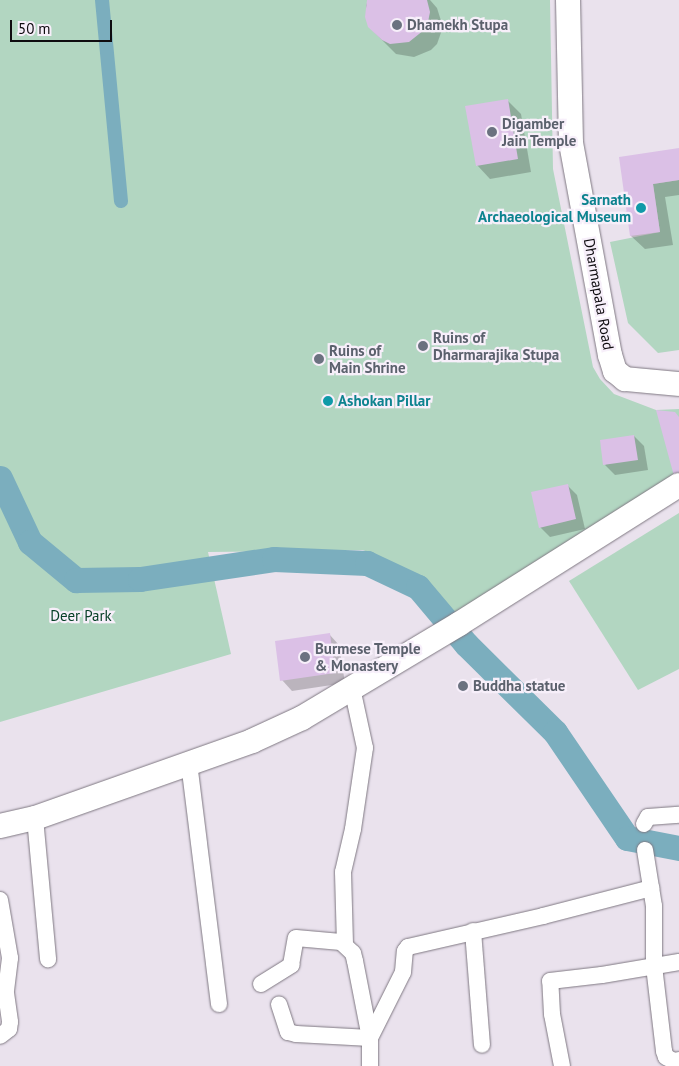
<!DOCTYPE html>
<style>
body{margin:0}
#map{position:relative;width:679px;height:1066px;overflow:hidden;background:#eae2ed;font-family:"PT Sans",sans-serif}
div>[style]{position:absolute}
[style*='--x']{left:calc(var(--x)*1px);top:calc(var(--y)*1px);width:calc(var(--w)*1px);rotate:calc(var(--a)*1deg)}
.green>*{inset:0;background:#b2d6c1}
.shadow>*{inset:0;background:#0003}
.canal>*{height:14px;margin:-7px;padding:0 7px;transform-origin:7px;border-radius:7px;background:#7baebe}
.river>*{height:25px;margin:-12.5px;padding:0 12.5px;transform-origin:12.5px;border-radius:12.5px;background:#7baebe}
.building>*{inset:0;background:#dbc0e6}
.roads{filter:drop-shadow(0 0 1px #7f7882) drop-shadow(0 0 1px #7f7882)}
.street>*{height:16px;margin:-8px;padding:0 8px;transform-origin:8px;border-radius:8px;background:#fff}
.secondary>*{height:24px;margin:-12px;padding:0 12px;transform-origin:12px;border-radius:12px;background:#fff}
.dots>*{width:14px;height:14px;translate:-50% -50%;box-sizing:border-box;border:2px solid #f7effa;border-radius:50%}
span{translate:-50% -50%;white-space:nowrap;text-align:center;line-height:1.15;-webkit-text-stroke:4.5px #f7effa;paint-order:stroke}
.worship-label{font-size:15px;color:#5b616d;font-weight:700}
.left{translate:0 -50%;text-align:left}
.culture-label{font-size:15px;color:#0d838f;font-weight:700}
.right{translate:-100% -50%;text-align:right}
.street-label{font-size:15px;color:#0f0c10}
.park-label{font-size:15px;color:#074027}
.scale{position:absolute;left:10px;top:20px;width:102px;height:22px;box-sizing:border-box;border:2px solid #0f0c10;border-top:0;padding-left:6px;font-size:15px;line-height:18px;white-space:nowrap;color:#0f0c10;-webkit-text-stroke:4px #f7effa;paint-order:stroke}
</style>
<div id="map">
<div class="green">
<i style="clip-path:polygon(0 0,550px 0,553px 169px,593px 367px,600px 379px,614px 394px,656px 410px,679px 409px,679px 473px,451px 615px,419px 575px,363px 550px,208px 552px,231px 654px,0 722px)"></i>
<i style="clip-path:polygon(679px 180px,679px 350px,658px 353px,628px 323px,610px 242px,660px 232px,653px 184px)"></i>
<i style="clip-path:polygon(679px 513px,679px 669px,638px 690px,569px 581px)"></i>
</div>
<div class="shadow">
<i style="clip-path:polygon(368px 0,430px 0,437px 8px,443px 27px,437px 44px,431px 50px,414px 57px,396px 54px,369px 27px,366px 6px)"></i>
<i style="clip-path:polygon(507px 100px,521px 114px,531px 172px,490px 179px,477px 165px)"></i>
<i style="clip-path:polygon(679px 149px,679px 195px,665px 197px,673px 245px,645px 249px,631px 236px,620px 158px)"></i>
<i style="clip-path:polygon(634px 436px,644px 446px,648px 470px,615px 475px,605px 465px)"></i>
<i style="clip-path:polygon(567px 485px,577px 495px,585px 529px,550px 537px,540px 527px)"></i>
<i style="clip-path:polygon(329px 634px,339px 645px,345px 683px,292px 691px,282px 680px)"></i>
</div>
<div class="canal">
<i style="--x:102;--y:0;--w:202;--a:84.6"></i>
</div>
<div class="river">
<i style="--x:0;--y:478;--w:71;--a:64.9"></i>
<i style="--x:30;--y:542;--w:60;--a:39.6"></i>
<i style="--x:76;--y:580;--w:64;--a:-0.9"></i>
<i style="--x:140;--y:579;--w:135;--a:-8.5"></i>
<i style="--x:274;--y:559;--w:93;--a:2.5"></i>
<i style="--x:367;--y:563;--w:56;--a:25.2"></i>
<i style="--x:418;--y:587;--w:75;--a:49.9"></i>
<i style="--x:466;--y:644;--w:125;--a:44.7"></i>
<i style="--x:555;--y:732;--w:128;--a:55.8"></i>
<i style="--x:627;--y:838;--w:53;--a:10.9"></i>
</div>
<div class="building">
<i style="clip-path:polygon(367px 0,427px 0,430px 12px,428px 22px,424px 30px,409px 42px,390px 44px,382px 40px,368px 27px,365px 17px)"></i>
<i style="clip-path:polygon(508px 99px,518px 159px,476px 166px,465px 106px)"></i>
<i style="clip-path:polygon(679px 148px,679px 180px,653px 184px,660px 232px,630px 236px,619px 157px)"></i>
<i style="clip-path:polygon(656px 410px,675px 412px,679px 417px,679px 473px,674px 476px)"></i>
<i style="clip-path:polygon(634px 435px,638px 460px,603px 465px,600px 440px)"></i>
<i style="clip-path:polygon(568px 484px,576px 519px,539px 528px,531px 492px)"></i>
<i style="clip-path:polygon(330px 633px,335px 673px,280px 681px,275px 641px)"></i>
</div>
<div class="roads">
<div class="street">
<i style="--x:189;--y:763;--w:243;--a:82.9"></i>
<i style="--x:35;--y:818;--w:142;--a:84.7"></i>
<i style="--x:644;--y:824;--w:8;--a:-60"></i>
<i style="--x:648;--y:817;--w:31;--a:-4"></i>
<i style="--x:645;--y:850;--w:57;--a:80.9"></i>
<i style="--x:654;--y:906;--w:60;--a:90"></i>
<i style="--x:654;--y:966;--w:86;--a:83.3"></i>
<i style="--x:664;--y:1051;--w:6;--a:72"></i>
<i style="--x:666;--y:1057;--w:9;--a:27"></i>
<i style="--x:674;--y:1061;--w:5;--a:-11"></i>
<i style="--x:0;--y:900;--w:59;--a:80.2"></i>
<i style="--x:10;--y:958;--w:35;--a:97"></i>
<i style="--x:6;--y:993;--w:29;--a:82"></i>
<i style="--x:10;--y:1022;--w:7;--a:98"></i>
<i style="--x:9;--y:1029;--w:11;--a:142"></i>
<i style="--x:473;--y:931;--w:114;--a:85.5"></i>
<i style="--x:345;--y:944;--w:72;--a:-91.6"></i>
<i style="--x:343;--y:872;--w:44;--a:-76.9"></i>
<i style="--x:353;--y:829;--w:82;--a:-81.6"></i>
<i style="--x:365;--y:748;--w:61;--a:-102.2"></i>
<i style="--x:261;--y:984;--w:36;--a:-32"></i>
<i style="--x:291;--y:965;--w:27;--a:-80"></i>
<i style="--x:296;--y:938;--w:45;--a:5.1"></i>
<i style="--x:341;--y:942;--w:16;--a:43"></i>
<i style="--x:353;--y:953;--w:8;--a:76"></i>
<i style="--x:355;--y:961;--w:78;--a:79"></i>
<i style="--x:370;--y:1038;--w:74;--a:-176.9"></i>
<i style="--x:296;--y:1034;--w:8;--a:-166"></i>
<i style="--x:288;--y:1032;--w:29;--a:-108"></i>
<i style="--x:370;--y:1066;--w:28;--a:-90"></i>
<i style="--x:370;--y:1038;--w:74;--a:-63.4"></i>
<i style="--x:403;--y:972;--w:21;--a:-85"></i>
<i style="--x:405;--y:951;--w:5;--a:-53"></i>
<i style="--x:408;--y:947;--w:139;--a:-12.9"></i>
<i style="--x:543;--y:916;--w:112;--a:-14.5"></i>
<i style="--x:562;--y:1066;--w:53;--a:-100.9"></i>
<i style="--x:552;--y:1014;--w:33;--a:-93"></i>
<i style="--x:550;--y:981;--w:52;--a:-6.6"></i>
<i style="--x:602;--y:975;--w:78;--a:-9.6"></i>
</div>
<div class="secondary">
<i style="--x:568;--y:0;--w:143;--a:88.8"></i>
<i style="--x:571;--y:143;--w:216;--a:79.6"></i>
<i style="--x:610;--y:355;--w:17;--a:73"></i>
<i style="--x:615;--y:371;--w:13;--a:39"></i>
<i style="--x:625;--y:379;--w:54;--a:5.3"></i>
<i style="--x:0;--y:826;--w:36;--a:-13"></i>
<i style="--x:35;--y:818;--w:230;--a:-19.5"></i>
<i style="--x:252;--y:741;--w:55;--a:-24.7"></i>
<i style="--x:302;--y:718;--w:183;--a:-30.9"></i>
<i style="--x:459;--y:624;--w:260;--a:-32.3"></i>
</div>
</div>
<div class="dots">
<i style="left:397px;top:25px;background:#6b7280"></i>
<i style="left:492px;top:132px;background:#6b7280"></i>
<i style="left:641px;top:208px;background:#0f9aa8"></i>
<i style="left:423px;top:346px;background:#6b7280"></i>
<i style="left:319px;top:359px;background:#6b7280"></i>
<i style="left:328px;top:401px;background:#0f9aa8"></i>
<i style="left:305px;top:657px;background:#6b7280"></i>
<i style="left:463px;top:686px;background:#6b7280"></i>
</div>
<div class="worship-label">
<span class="left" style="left:407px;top:25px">Dhamekh Stupa</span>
<span class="left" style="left:502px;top:132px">Digamber<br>Jain Temple</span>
<span class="left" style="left:433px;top:346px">Ruins of<br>Dharmarajika Stupa</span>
<span class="left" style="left:329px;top:359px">Ruins of<br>Main Shrine</span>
<span class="left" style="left:315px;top:657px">Burmese Temple<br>&amp; Monastery</span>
<span class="left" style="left:473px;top:686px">Buddha statue</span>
</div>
<div class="culture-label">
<span class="right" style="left:631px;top:208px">Sarnath<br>Archaeological Museum</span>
<span class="left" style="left:338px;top:401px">Ashokan Pillar</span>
</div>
<div class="street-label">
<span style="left:599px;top:294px;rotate:80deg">Dharmapala Road</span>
</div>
<div class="park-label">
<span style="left:81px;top:616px">Deer Park</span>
</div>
<div class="scale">50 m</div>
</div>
